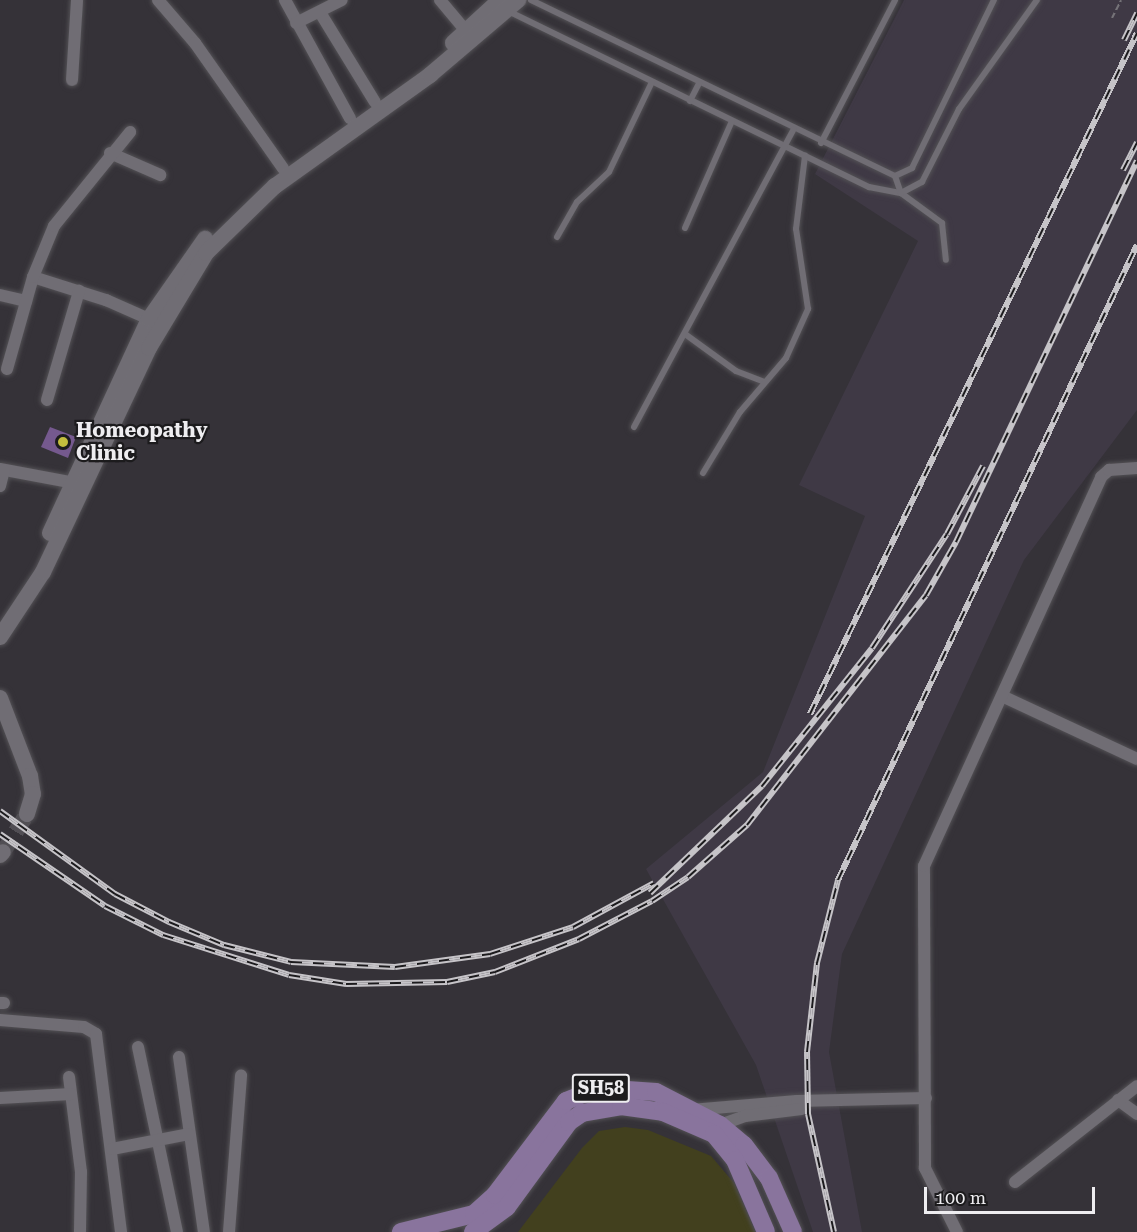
<!DOCTYPE html>
<style>
body{margin:0}
#map{position:relative;width:1137px;height:1232px;overflow:hidden;background:#353238;font-family:"Roboto Serif",serif}
div>[style]{position:absolute}
[style*='--x']{left:calc(var(--x)*1px);top:calc(var(--y)*1px);width:calc(var(--w)*1px);rotate:calc(var(--a)*1deg)}
.built>*{inset:0;background:#3f3945}
.green>*{inset:0;background:#42401e}
.building>*{inset:0;background:#75598e}
.secondary-tunnel>*{height:16px;margin-top:-8px;transform-origin:0;background:repeating-linear-gradient(90deg,#514e54 0 16px,transparent 0 24px)}
.path>*{height:2px;margin-top:-1px;transform-origin:0;background:repeating-linear-gradient(90deg,#757378 0 6px,transparent 0 9px)}
.roads{filter:drop-shadow(0 0 2px #535155) drop-shadow(0 0 2px #535155)}
.service>*{height:6px;margin:-3px;padding:0 3px;transform-origin:3px;border-radius:3px;background:#706d74}
.minor>*{height:12px;margin:-6px;padding:0 6px;transform-origin:6px;border-radius:6px;background:#706d74}
.secondary>*{height:16px;margin:-8px;padding:0 8px;transform-origin:8px;border-radius:8px;background:#706d74}
.primary>*{height:18px;margin:-9px;padding:0 9px;transform-origin:9px;border-radius:9px;background:#89749d}
.rail>*{height:6px;margin-top:-3px;transform-origin:0;background:repeating-linear-gradient(90deg,#1c1b1d 0 11px,#c6c4c8 0 22px);box-sizing:border-box;border-block:2px solid #c6c4c8}
.dots>*{width:16px;height:16px;translate:-50% -50%;box-sizing:border-box;border:3px solid #1c1b1d;border-radius:50%}
span{translate:-50% -50%;white-space:nowrap;text-align:center;line-height:1.15;-webkit-text-stroke:4.5px #1c1b1d;paint-order:stroke}
.shield-label span{padding:2px 4px;background:#1c1b1d;border:2px solid;border-radius:4px;-webkit-text-stroke-width:0}
.shield-label{font-size:18px;color:#eeedf0;font-weight:700}
.poi-label{font-size:20px;color:#eeedf0;font-weight:700}
.left{translate:0 -50%;text-align:left}
.scale{position:absolute;left:924px;top:1187px;width:171px;height:27px;box-sizing:border-box;border:3px solid #eeedf0;border-top:0;padding-left:8px;font-size:18px;line-height:21px;white-space:nowrap;color:#eeedf0;-webkit-text-stroke:4px #1c1b1d;paint-order:stroke}
</style>
<div id="map">
<div class="built">
<i style="clip-path:polygon(904px 0,1137px 0,1137px 410px,1024px 560px,842px 954px,829px 1052px,862px 1232px,813px 1232px,756px 1065px,646px 869px,763px 772px,865px 516px,799px 485px,918px 241px,815px 174px)"></i>
</div>
<div class="green">
<i style="clip-path:polygon(625px 1127px,648px 1130px,711px 1156px,734px 1183px,755px 1232px,518px 1232px,582px 1148px,599px 1131px)"></i>
</div>
<div class="building">
<i style="clip-path:polygon(50px 427px,76px 437px,68px 458px,41px 447px)"></i>
</div>
<div class="secondary-tunnel">
<i style="--x:3;--y:852;--w:45;--a:-57.7"></i>
</div>
<div class="path">
<i style="--x:1112;--y:18;--w:20;--a:-63"></i>
</div>
<div class="roads">
<div class="service">
<i style="--x:531;--y:0;--w:404;--a:25.8"></i>
<i style="--x:895;--y:176;--w:19;--a:-25"></i>
<i style="--x:912;--y:168;--w:187;--a:-64"></i>
<i style="--x:508;--y:11;--w:402;--a:26"></i>
<i style="--x:869;--y:187;--w:33;--a:11"></i>
<i style="--x:901;--y:193;--w:51;--a:36.2"></i>
<i style="--x:942;--y:223;--w:37;--a:84"></i>
<i style="--x:690;--y:101;--w:20;--a:-63"></i>
<i style="--x:821;--y:143;--w:161;--a:-62.6"></i>
<i style="--x:895;--y:176;--w:18;--a:71"></i>
<i style="--x:901;--y:193;--w:24;--a:-28"></i>
<i style="--x:922;--y:182;--w:82;--a:-63.1"></i>
<i style="--x:959;--y:109;--w:134;--a:-54.4"></i>
<i style="--x:685;--y:228;--w:117;--a:-66.3"></i>
<i style="--x:557;--y:237;--w:40;--a:-60.3"></i>
<i style="--x:577;--y:202;--w:44;--a:-43.2"></i>
<i style="--x:609;--y:172;--w:100;--a:-64.5"></i>
<i style="--x:685;--y:334;--w:63;--a:36"></i>
<i style="--x:736;--y:371;--w:30;--a:21"></i>
<i style="--x:634;--y:427;--w:338;--a:-61.8"></i>
<i style="--x:703;--y:473;--w:71;--a:-58.8"></i>
<i style="--x:740;--y:412;--w:71;--a:-49.6"></i>
<i style="--x:786;--y:358;--w:54;--a:-65.8"></i>
<i style="--x:808;--y:309;--w:81;--a:-98.5"></i>
<i style="--x:796;--y:229;--w:74;--a:-83"></i>
</div>
<div class="minor">
<i style="--x:158;--y:0;--w:57;--a:49.3"></i>
<i style="--x:195;--y:43;--w:153;--a:54.9"></i>
<i style="--x:285;--y:0;--w:135;--a:61.2"></i>
<i style="--x:440;--y:0;--w:40;--a:50"></i>
<i style="--x:321;--y:14;--w:103;--a:58.5"></i>
<i style="--x:296;--y:23;--w:51;--a:-26.6"></i>
<i style="--x:72;--y:80;--w:80;--a:-86.4"></i>
<i style="--x:110;--y:153;--w:55;--a:23.7"></i>
<i style="--x:33;--y:277;--w:77;--a:17.5"></i>
<i style="--x:106;--y:300;--w:47;--a:23.8"></i>
<i style="--x:0;--y:295;--w:27;--a:13"></i>
<i style="--x:7;--y:369;--w:96;--a:-74.2"></i>
<i style="--x:33;--y:277;--w:55;--a:-67.6"></i>
<i style="--x:54;--y:226;--w:121;--a:-51"></i>
<i style="--x:47;--y:400;--w:114;--a:-73.6"></i>
<i style="--x:0;--y:469;--w:76;--a:10.6"></i>
<i style="--x:0;--y:486;--w:16;--a:-76"></i>
<i style="--x:1002;--y:696;--w:149;--a:25"></i>
<i style="--x:0;--y:1003;--w:4;--a:0"></i>
<i style="--x:0;--y:1020;--w:84;--a:4.8"></i>
<i style="--x:84;--y:1027;--w:14;--a:30"></i>
<i style="--x:96;--y:1034;--w:200;--a:82.8"></i>
<i style="--x:138;--y:1047;--w:189;--a:78.1"></i>
<i style="--x:179;--y:1057;--w:177;--a:81.9"></i>
<i style="--x:69;--y:1077;--w:96;--a:82.8"></i>
<i style="--x:81;--y:1172;--w:60;--a:91"></i>
<i style="--x:0;--y:1098;--w:71;--a:-3.2"></i>
<i style="--x:1118;--y:1100;--w:24;--a:36"></i>
<i style="--x:691;--y:1110;--w:106;--a:-4.9"></i>
<i style="--x:797;--y:1101;--w:129;--a:-1.3"></i>
<i style="--x:720;--y:1125;--w:27;--a:-20"></i>
<i style="--x:745;--y:1116;--w:57;--a:-7"></i>
<i style="--x:112;--y:1149;--w:78;--a:-11"></i>
<i style="--x:1015;--y:1182;--w:155;--a:-38.2"></i>
<i style="--x:229;--y:1232;--w:157;--a:-85.6"></i>
<i style="--x:957;--y:1232;--w:72;--a:-116.6"></i>
<i style="--x:925;--y:1168;--w:302;--a:-90.2"></i>
<i style="--x:924;--y:866;--w:427;--a:-65.5"></i>
<i style="--x:1101;--y:477;--w:11;--a:-41"></i>
<i style="--x:1109;--y:470;--w:28;--a:-4"></i>
</div>
<div class="secondary">
<i style="--x:453;--y:43;--w:64;--a:-42.5"></i>
<i style="--x:50;--y:533;--w:236;--a:-65.2"></i>
<i style="--x:149;--y:319;--w:98;--a:-55"></i>
<i style="--x:0;--y:637;--w:78;--a:-56.5"></i>
<i style="--x:43;--y:572;--w:248;--a:-64.7"></i>
<i style="--x:149;--y:348;--w:111;--a:-59"></i>
<i style="--x:206;--y:253;--w:96;--a:-44.2"></i>
<i style="--x:275;--y:186;--w:191;--a:-35.6"></i>
<i style="--x:430;--y:75;--w:116;--a:-40.4"></i>
<i style="--x:0;--y:698;--w:84;--a:69"></i>
<i style="--x:30;--y:776;--w:18;--a:81"></i>
<i style="--x:33;--y:794;--w:21;--a:107"></i>
<i style="--x:0;--y:855;--w:4;--a:-45"></i>
</div>
<div class="primary">
<i style="--x:401;--y:1232;--w:75;--a:-13.9"></i>
<i style="--x:474;--y:1214;--w:28;--a:-42"></i>
<i style="--x:495;--y:1195;--w:118;--a:-52.9"></i>
<i style="--x:566;--y:1101;--w:35;--a:-22"></i>
<i style="--x:599;--y:1088;--w:57;--a:4"></i>
<i style="--x:656;--y:1092;--w:72;--a:27.3"></i>
<i style="--x:720;--y:1125;--w:31;--a:40"></i>
<i style="--x:744;--y:1145;--w:41;--a:52.9"></i>
<i style="--x:769;--y:1178;--w:59;--a:66"></i>
<i style="--x:473;--y:1232;--w:42;--a:-36.3"></i>
<i style="--x:507;--y:1207;--w:105;--a:-53.9"></i>
<i style="--x:569;--y:1122;--w:16;--a:-35"></i>
<i style="--x:582;--y:1113;--w:40;--a:-10"></i>
<i style="--x:621;--y:1106;--w:42;--a:8.1"></i>
<i style="--x:663;--y:1112;--w:56;--a:23.3"></i>
<i style="--x:714;--y:1134;--w:33;--a:51"></i>
<i style="--x:735;--y:1160;--w:78;--a:66.7"></i>
</div>
</div>
<div class="rail">
<i style="--x:1124;--y:40;--w:30;--a:-64"></i>
<i style="--x:1123;--y:170;--w:31;--a:-63"></i>
<i style="--x:810;--y:714;--w:755;--a:-64.35"></i>
<i style="--x:0;--y:811;--w:142;--a:35.8"></i>
<i style="--x:115;--y:894;--w:61;--a:27.4"></i>
<i style="--x:169;--y:922;--w:60;--a:22.7"></i>
<i style="--x:224;--y:945;--w:69;--a:14.2"></i>
<i style="--x:291;--y:962;--w:104;--a:2.8"></i>
<i style="--x:395;--y:967;--w:96;--a:-7.8"></i>
<i style="--x:490;--y:954;--w:87;--a:-18"></i>
<i style="--x:573;--y:927;--w:92;--a:-28.5"></i>
<i style="--x:0;--y:834;--w:127;--a:34.4"></i>
<i style="--x:105;--y:906;--w:65;--a:26.6"></i>
<i style="--x:163;--y:935;--w:132;--a:17.6"></i>
<i style="--x:289;--y:975;--w:58;--a:9"></i>
<i style="--x:346;--y:984;--w:101;--a:-1.1"></i>
<i style="--x:447;--y:982;--w:49;--a:-11.8"></i>
<i style="--x:495;--y:972;--w:90;--a:-21.4"></i>
<i style="--x:579;--y:939;--w:82;--a:-27.5"></i>
<i style="--x:652;--y:901;--w:43;--a:-33.7"></i>
<i style="--x:688;--y:877;--w:79;--a:-41.4"></i>
<i style="--x:747;--y:825;--w:291;--a:-52.1"></i>
<i style="--x:926;--y:595;--w:61;--a:-60.5"></i>
<i style="--x:956;--y:542;--w:422;--a:-64.6"></i>
<i style="--x:650;--y:893;--w:155;--a:-43.7"></i>
<i style="--x:762;--y:786;--w:176;--a:-51.4"></i>
<i style="--x:872;--y:648;--w:136;--a:-56.7"></i>
<i style="--x:947;--y:534;--w:77;--a:-62.1"></i>
<i style="--x:834;--y:1232;--w:121;--a:-102.4"></i>
<i style="--x:808;--y:1114;--w:62;--a:-90.9"></i>
<i style="--x:807;--y:1052;--w:90;--a:-83.6"></i>
<i style="--x:817;--y:963;--w:86;--a:-75.8"></i>
<i style="--x:838;--y:880;--w:702;--a:-64.79"></i>
</div>
<div class="dots">
<i style="left:63px;top:442px;background:#c3bd3e"></i>
</div>
<div class="shield-label">
<span style="left:601px;top:1088px">SH58</span>
</div>
<div class="poi-label">
<span class="left" style="left:76px;top:442px">Homeopathy<br>Clinic</span>
</div>
<div class="scale">100 m</div>
</div>
